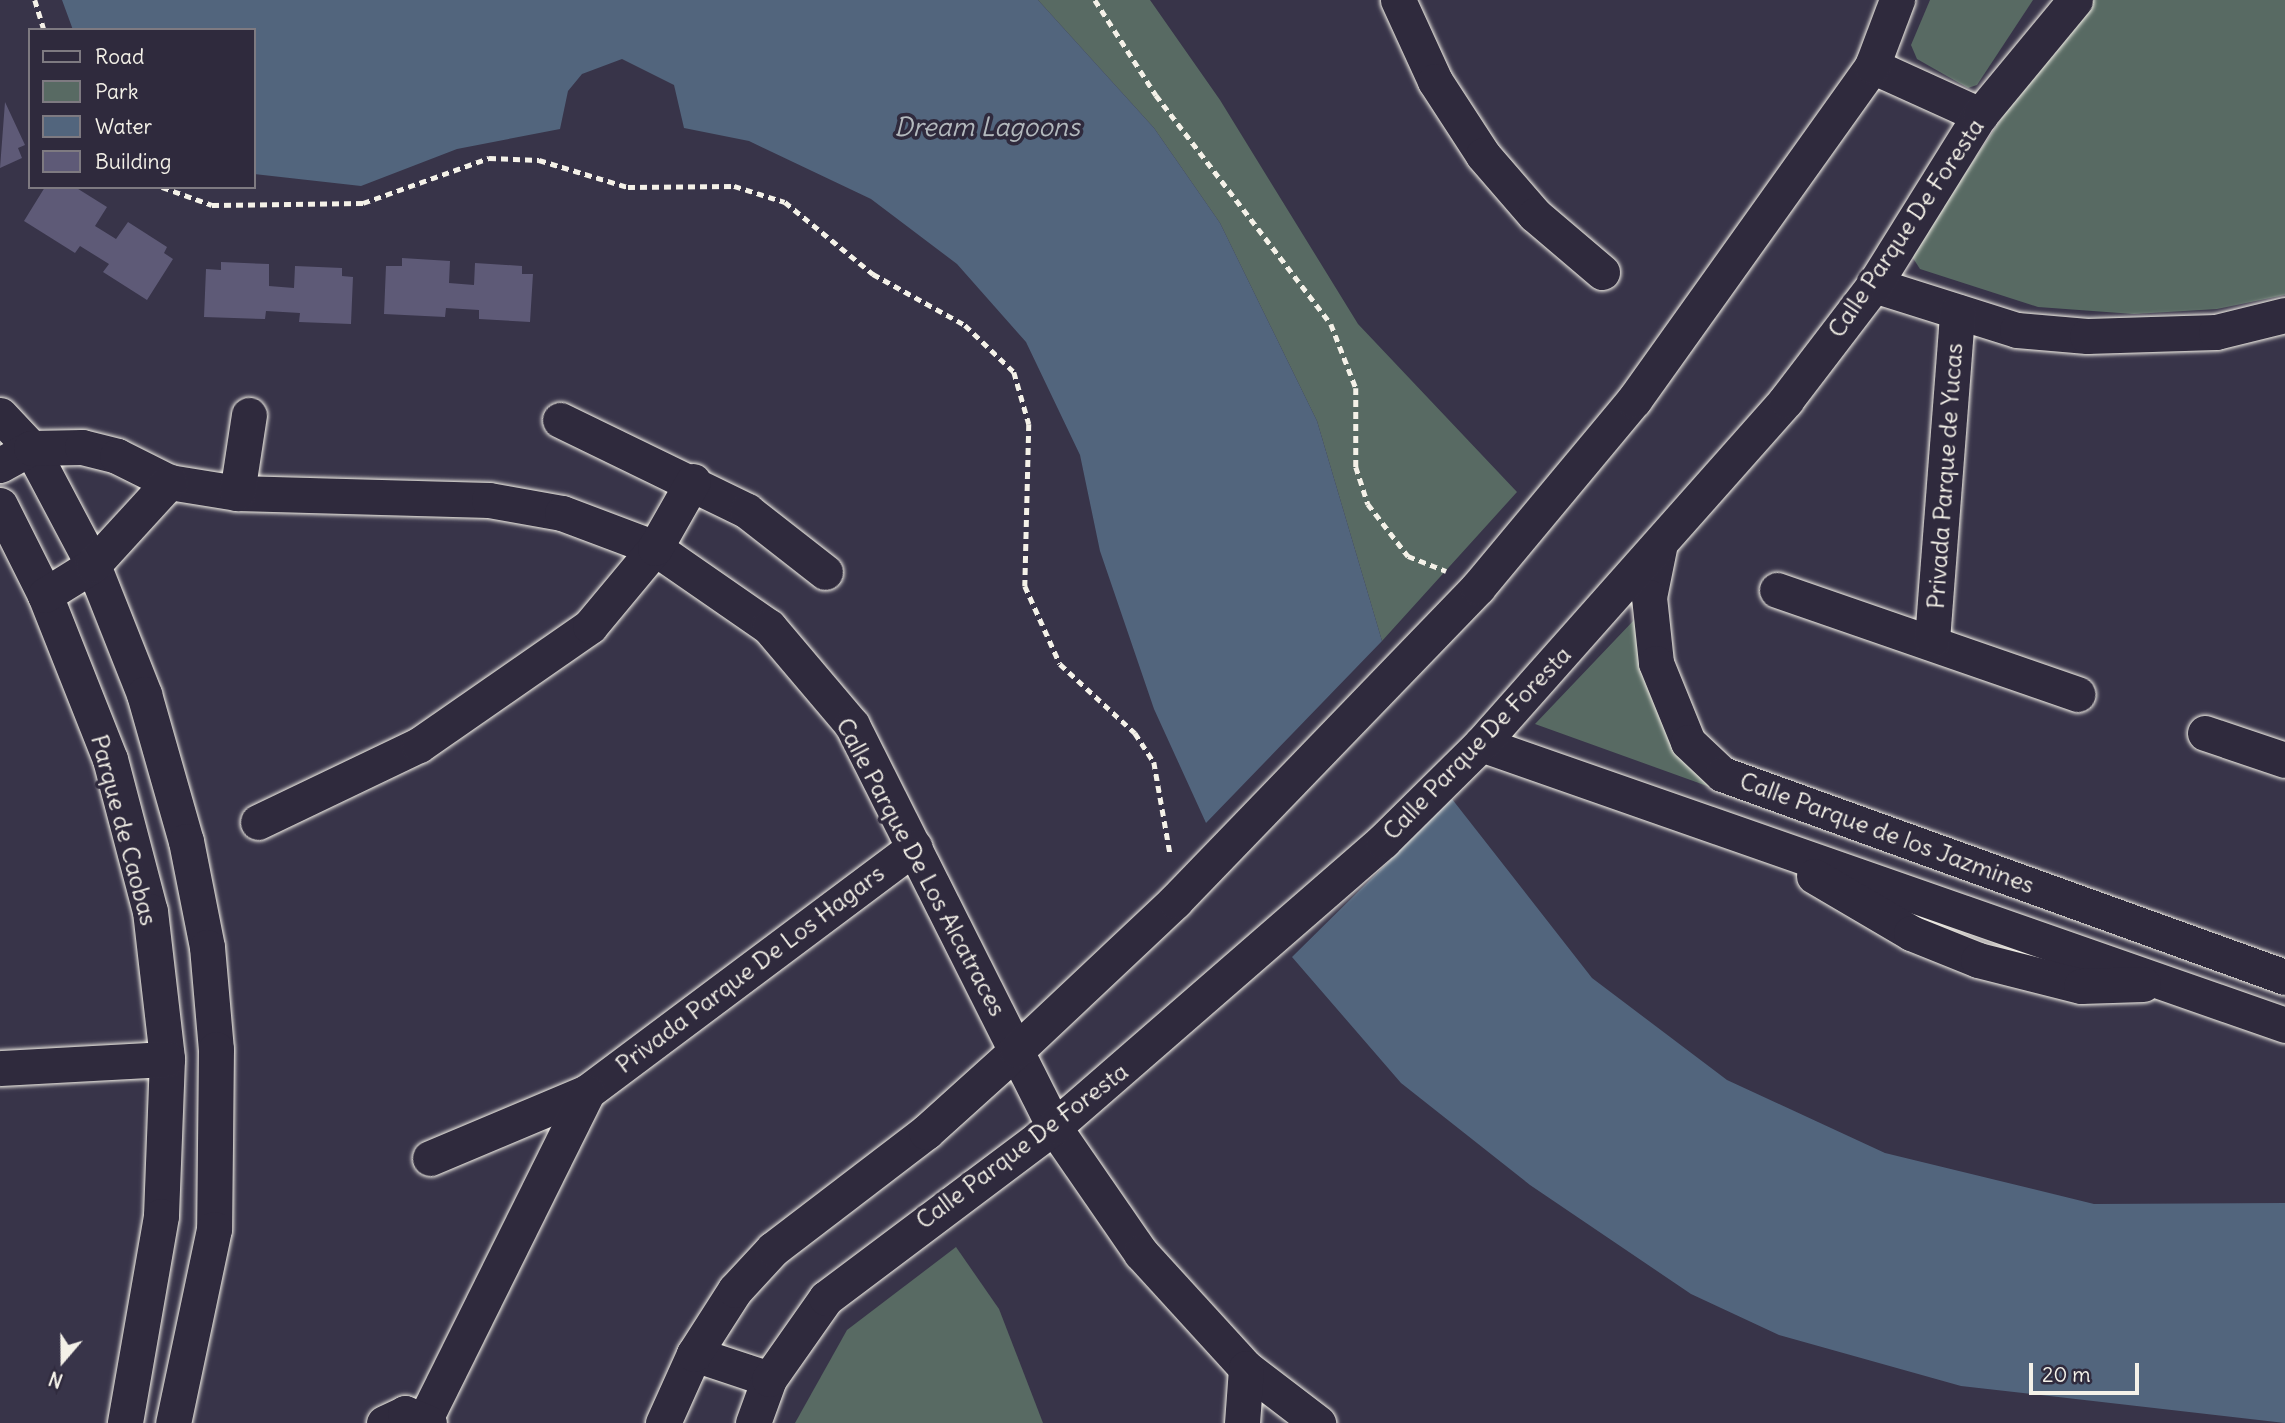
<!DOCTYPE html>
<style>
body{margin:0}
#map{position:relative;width:2285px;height:1423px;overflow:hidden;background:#383449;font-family:Delius,sans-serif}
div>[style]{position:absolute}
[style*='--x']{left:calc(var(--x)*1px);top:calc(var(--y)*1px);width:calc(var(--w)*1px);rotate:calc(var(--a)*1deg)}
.green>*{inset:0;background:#586a63}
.water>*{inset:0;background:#52657d}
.building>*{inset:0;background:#5e5a77}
.path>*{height:4.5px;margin-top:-2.25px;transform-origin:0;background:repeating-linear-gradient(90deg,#f4f1e8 0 7px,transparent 0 12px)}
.roads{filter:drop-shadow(0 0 2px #f4f1e8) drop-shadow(0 0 2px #f4f1e8)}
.minor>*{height:35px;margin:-17.5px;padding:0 17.5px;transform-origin:17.5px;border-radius:17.5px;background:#2f2a3d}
span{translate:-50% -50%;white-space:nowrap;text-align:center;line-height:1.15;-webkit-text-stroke:7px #2f2a3d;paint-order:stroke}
.street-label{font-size:24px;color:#f4f1e8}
.water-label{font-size:26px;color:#b3b9bd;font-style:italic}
.legend{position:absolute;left:28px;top:28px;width:228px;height:161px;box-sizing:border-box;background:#2f2a3d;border:2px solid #7e7a81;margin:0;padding:9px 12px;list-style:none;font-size:21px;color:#f4f1e8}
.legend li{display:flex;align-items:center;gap:14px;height:35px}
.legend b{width:35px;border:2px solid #7e7a81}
.north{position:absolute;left:28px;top:1325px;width:70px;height:70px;-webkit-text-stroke:5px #2f2a3d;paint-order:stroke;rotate:200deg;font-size:19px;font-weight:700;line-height:28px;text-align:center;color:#f4f1e8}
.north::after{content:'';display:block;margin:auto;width:24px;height:32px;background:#f4f1e8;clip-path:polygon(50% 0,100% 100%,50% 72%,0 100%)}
.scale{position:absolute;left:2029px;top:1363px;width:110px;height:32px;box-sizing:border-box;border:4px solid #f4f1e8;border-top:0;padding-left:9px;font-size:21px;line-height:24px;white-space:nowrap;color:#f4f1e8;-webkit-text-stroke:5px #2f2a3d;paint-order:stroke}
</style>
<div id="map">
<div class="green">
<i style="clip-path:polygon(1038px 0,1150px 0,1220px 100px,1358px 324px,1517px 492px,1382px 641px,1317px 421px,1220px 223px,1154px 128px)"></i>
<i style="clip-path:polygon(1930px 0,2033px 0,1977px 85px,1968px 88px,1917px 59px,1911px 45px)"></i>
<i style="clip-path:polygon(2094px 0,2285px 0,2285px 295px,2217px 309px,2134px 314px,2038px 307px,1920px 269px,1911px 255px,2043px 56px)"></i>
<i style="clip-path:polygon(1635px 619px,1703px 761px,2285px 976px,2285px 994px,1535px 724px)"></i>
<i style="clip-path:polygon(956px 1247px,999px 1309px,1043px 1423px,795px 1423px,847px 1330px)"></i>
</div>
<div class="water">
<i style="clip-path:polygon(62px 0,1038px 0,1154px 128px,1220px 223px,1317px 421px,1382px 641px,1206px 823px,1154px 709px,1100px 551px,1080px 455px,1026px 342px,957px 264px,871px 199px,749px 141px,684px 128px,674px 85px,622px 59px,582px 74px,568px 91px,560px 129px,457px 149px,361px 186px,254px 174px,254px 30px,73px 30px)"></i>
<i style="clip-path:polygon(1452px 799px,1592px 978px,1727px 1080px,1885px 1153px,2094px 1204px,2285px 1203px,2285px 1423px,1961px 1386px,1779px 1335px,1691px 1294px,1530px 1185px,1401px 1083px,1292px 957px)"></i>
</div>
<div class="building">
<i style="clip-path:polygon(5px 102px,25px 145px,18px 148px,22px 158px,0 168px)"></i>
<i style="clip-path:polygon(45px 187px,75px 187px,107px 207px,95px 226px,116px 239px,128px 222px,167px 247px,164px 253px,173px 259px,147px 300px,103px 272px,109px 264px,80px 246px,75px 253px,24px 221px)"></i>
<i style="clip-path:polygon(402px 258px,450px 261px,449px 283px,474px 285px,475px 263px,522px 266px,522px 274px,533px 274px,530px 322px,479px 319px,479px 310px,446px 308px,445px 317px,384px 314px,386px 266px,402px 266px)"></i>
<i style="clip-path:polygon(221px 262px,269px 264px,269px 286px,294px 288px,295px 266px,342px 268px,342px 276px,353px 277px,351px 324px,299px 322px,300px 313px,266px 311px,265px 319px,204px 317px,206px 269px,221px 270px)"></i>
</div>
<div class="path">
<i style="--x:35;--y:0;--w:31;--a:73"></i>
<i style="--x:1095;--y:0;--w:113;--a:57.3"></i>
<i style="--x:1156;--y:95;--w:288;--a:52.6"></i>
<i style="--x:1331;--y:324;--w:69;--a:68.7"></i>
<i style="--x:1356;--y:388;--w:79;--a:90"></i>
<i style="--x:1356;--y:467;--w:39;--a:72"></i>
<i style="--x:1368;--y:504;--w:66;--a:52.4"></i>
<i style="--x:1408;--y:556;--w:41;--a:21.5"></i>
<i style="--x:162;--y:187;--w:53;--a:19.8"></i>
<i style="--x:212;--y:205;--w:151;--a:-0.8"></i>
<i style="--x:363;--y:203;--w:134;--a:-19.7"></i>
<i style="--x:489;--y:158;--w:50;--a:2.3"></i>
<i style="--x:539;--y:160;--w:93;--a:16.9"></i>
<i style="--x:628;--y:187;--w:106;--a:-0.5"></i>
<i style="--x:734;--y:186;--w:53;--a:17.4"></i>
<i style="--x:785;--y:202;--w:114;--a:39.3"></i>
<i style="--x:873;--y:274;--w:105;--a:29"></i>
<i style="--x:965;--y:325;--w:68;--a:43.8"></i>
<i style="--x:1014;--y:372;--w:54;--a:73.9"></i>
<i style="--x:1029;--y:424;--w:162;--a:91.4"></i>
<i style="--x:1025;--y:586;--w:85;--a:65.8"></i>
<i style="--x:1060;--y:664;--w:102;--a:42.6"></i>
<i style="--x:1135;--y:733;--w:35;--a:57"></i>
<i style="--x:1154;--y:762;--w:92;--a:80"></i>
</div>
<div class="roads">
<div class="minor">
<i style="--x:1398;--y:0;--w:89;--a:65.4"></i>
<i style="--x:1435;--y:81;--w:88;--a:57"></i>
<i style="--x:1483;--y:155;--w:79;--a:49.1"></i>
<i style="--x:1535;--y:215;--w:88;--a:40.4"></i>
<i style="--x:1872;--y:66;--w:119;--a:24.4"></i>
<i style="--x:1874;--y:285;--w:150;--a:17.5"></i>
<i style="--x:2017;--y:330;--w:70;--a:4.9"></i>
<i style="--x:2087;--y:336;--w:129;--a:-1.8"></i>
<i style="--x:2216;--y:332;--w:71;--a:-13.8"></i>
<i style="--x:0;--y:415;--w:45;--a:46.8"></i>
<i style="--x:31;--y:448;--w:132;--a:62.1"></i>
<i style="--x:93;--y:565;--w:139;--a:68.4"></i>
<i style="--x:144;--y:694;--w:153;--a:74.1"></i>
<i style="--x:186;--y:841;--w:108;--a:78.8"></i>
<i style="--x:207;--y:947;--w:102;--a:85"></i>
<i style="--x:216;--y:1049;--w:180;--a:90.6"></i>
<i style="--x:214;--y:1229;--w:198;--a:101.9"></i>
<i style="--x:560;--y:420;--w:208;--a:25.9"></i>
<i style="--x:747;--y:511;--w:99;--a:38"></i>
<i style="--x:0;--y:465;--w:35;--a:-29"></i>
<i style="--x:31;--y:448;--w:51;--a:-1.1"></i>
<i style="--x:82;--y:447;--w:36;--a:14"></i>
<i style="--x:117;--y:456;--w:58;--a:26.6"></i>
<i style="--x:169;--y:482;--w:69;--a:9.2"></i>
<i style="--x:237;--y:493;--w:252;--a:1.6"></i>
<i style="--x:489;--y:500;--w:74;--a:10.1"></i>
<i style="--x:562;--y:513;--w:99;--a:20.6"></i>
<i style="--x:655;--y:548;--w:139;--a:34.7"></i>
<i style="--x:769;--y:627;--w:128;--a:49.7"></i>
<i style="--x:852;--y:725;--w:450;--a:63.3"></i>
<i style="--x:1054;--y:1127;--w:153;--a:55.4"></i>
<i style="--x:1141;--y:1253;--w:156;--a:47.6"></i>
<i style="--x:1246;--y:1368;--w:91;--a:37.4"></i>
<i style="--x:237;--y:493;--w:79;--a:-81.3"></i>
<i style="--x:0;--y:505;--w:101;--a:63.4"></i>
<i style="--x:45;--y:595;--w:176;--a:68.4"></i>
<i style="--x:110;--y:759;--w:157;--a:75.3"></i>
<i style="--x:150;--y:911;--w:149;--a:83.4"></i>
<i style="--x:167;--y:1059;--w:157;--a:92.2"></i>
<i style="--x:161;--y:1216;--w:210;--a:99.9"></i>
<i style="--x:1659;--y:548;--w:50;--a:101.5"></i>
<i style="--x:1649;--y:597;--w:66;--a:83.9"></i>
<i style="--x:1656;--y:663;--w:85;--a:67.9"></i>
<i style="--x:1688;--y:742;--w:47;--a:43.3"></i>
<i style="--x:1722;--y:774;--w:598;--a:19.83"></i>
<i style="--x:1777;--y:590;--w:318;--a:19.1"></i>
<i style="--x:45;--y:595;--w:57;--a:-32"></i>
<i style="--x:93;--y:565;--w:113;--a:-47.5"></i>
<i style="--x:1932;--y:640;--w:329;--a:-85.6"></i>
<i style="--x:2205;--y:733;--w:84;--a:18.6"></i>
<i style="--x:1481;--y:744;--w:852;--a:19.26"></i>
<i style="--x:258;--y:822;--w:178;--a:-25.6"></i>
<i style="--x:419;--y:745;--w:208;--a:-34.8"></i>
<i style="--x:590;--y:626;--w:102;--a:-50.2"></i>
<i style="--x:655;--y:548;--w:77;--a:-60.4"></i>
<i style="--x:1814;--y:876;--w:113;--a:30.4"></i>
<i style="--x:1911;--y:933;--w:72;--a:21.9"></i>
<i style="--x:1978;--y:960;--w:106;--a:14.2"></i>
<i style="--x:2081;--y:986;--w:62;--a:-1.8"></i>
<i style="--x:0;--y:1068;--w:167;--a:-3.1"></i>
<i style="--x:430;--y:1158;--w:170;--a:-22.8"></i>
<i style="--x:587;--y:1092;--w:409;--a:-36.8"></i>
<i style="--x:694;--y:1354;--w:79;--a:18.4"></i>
<i style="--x:425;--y:1419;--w:365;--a:-63.6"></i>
<i style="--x:384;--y:1423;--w:23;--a:-25"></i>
<i style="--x:405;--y:1413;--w:26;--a:23"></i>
<i style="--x:663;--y:1423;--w:76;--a:-65.8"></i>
<i style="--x:694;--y:1354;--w:76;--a:-57.4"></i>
<i style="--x:735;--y:1290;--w:56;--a:-47.2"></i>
<i style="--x:773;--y:1249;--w:193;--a:-37.4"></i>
<i style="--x:926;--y:1132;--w:122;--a:-42"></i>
<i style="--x:1017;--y:1050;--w:217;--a:-43.3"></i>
<i style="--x:1175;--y:901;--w:436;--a:-46"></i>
<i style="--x:1478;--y:587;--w:244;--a:-50.2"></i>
<i style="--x:1634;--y:400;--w:410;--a:-54.5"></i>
<i style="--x:1872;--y:66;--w:71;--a:-69.3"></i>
<i style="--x:753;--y:1423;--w:47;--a:-70"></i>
<i style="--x:769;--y:1379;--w:99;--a:-54.9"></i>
<i style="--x:826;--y:1298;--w:285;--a:-36.9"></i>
<i style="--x:1054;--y:1127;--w:436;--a:-41"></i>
<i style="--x:1383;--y:841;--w:138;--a:-44.7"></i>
<i style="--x:1481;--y:744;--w:460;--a:-48.4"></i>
<i style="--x:1786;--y:400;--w:145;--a:-52.6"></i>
<i style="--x:1874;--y:285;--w:200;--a:-58.1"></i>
<i style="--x:1980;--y:115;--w:149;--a:-50.4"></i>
<i style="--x:1242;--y:1423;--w:55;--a:-85.8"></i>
</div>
</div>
<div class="street-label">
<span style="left:1906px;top:228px;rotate:-56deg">Calle Parque De Foresta</span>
<span style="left:1945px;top:476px;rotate:-86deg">Privada Parque de Yucas</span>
<span style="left:1477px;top:743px;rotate:-46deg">Calle Parque De Foresta</span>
<span style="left:124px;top:830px;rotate:75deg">Parque de Caobas</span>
<span style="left:1887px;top:833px;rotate:20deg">Calle Parque de los Jazmines</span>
<span style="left:921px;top:867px;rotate:62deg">Calle Parque De Los Alcatraces</span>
<span style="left:750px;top:969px;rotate:-37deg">Privada Parque De Los Hagars</span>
<span style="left:1022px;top:1146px;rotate:-37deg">Calle Parque De Foresta</span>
</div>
<div class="water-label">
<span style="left:987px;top:127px">Dream Lagoons</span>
</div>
<ul class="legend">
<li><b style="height:9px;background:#2f2a3d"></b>Road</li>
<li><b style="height:19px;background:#586a63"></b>Park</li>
<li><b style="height:19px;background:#52657d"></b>Water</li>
<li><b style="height:19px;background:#5e5a77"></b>Building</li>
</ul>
<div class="north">N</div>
<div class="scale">20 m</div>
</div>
